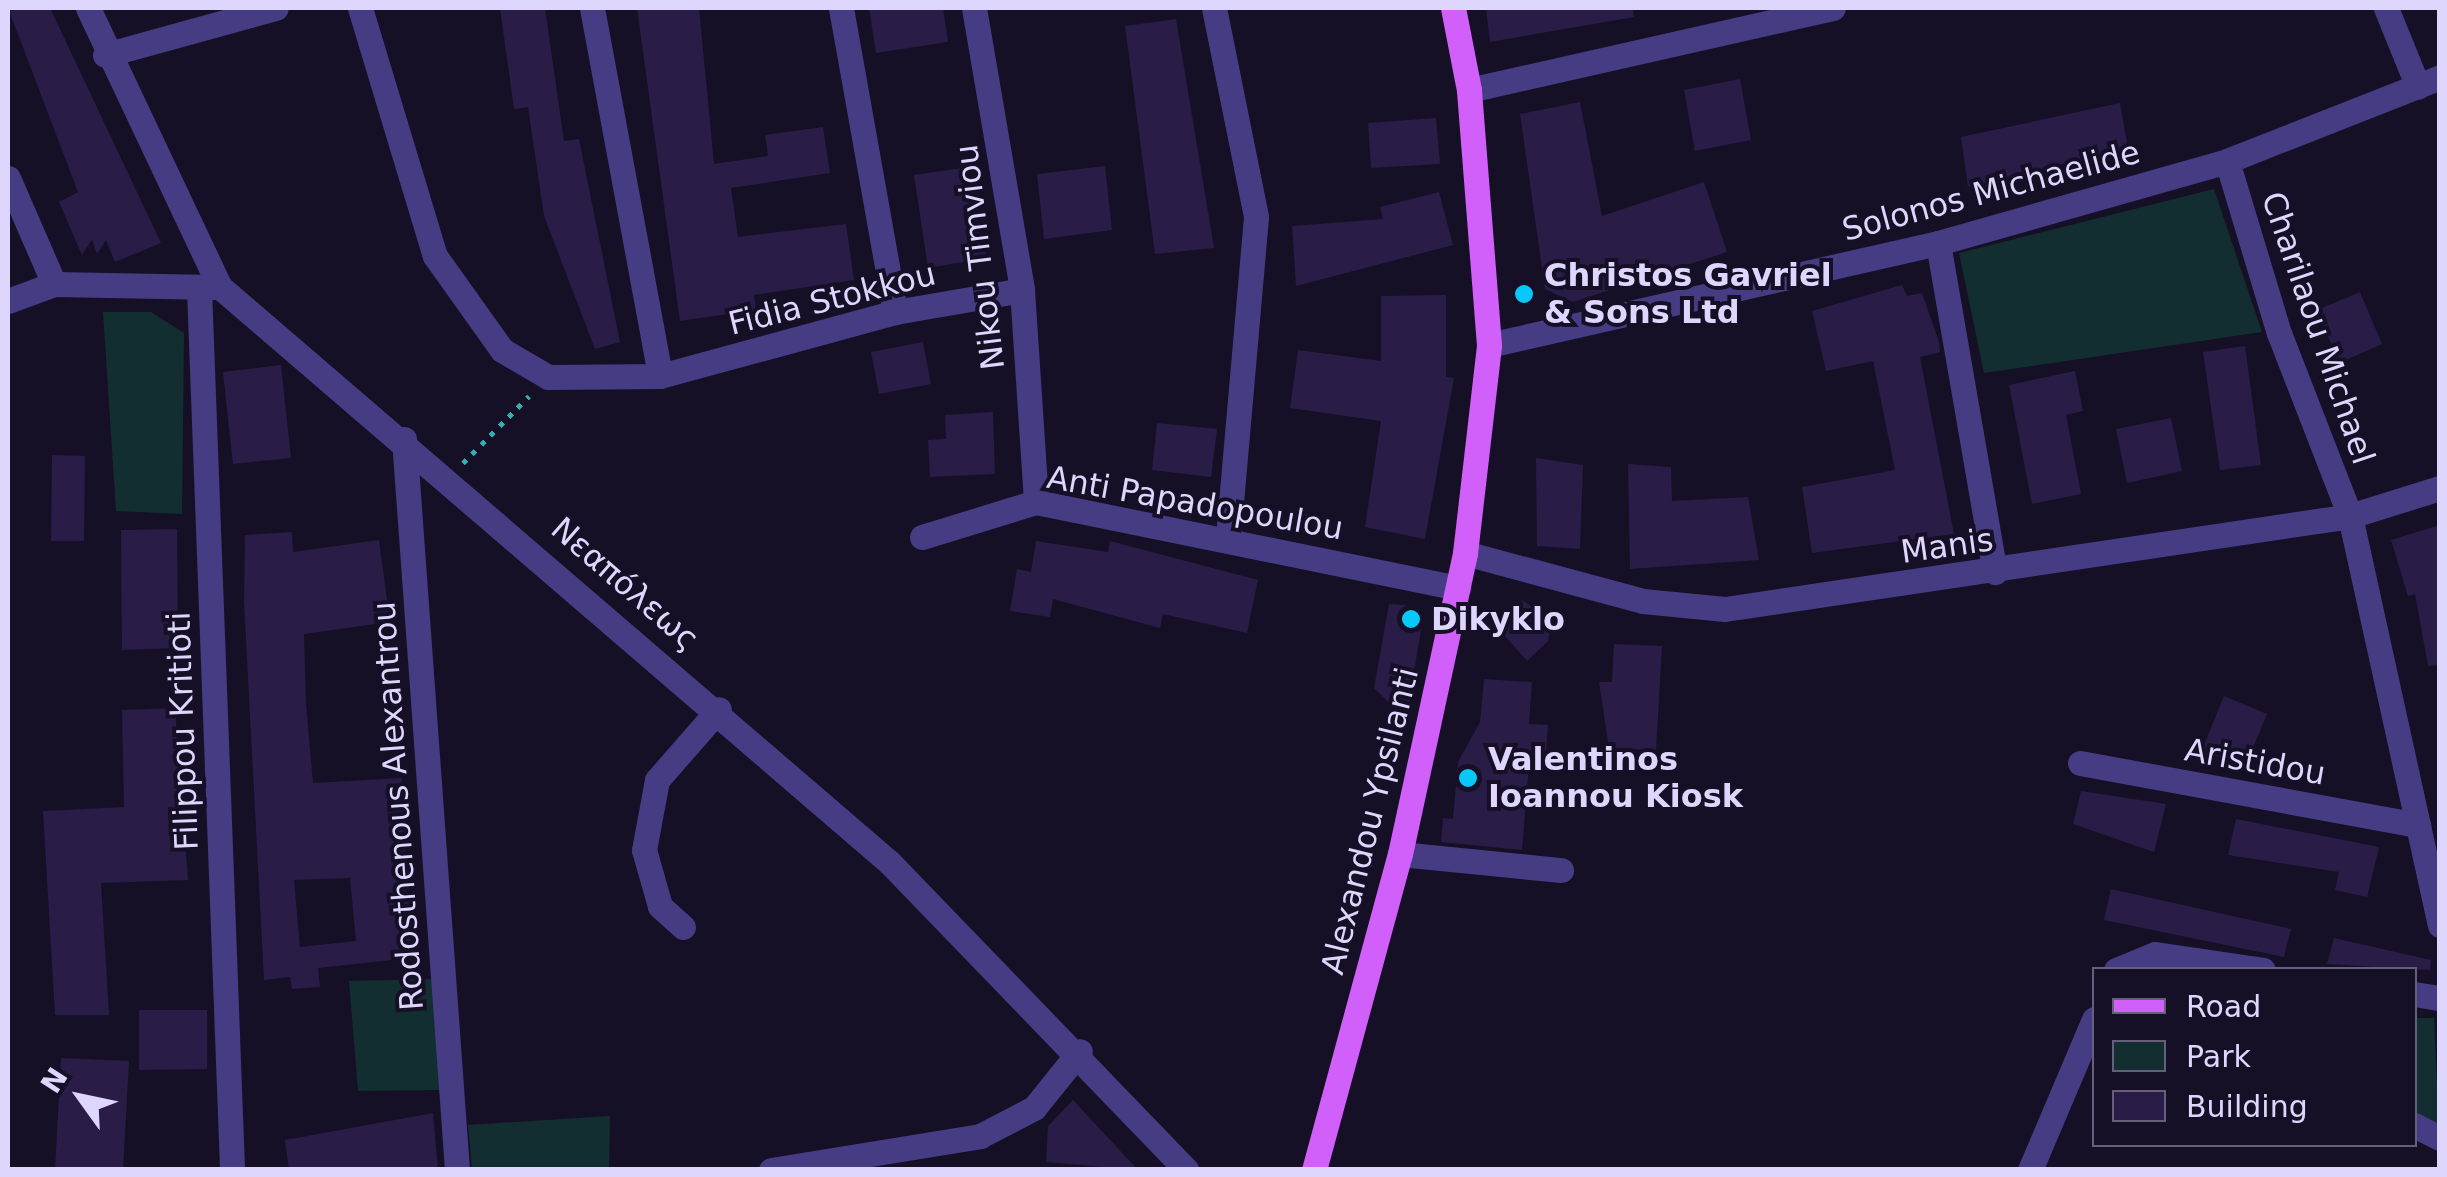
<!DOCTYPE html>
<meta charset="utf-8">
<style>
body{margin:0}
#map{position:relative;width:2447px;height:1177px;overflow:hidden;background:#161026;font-family:"DejaVu Sans",sans-serif}
div>[style]{position:absolute}
[style*='--x']{left:calc(var(--x)*1px);top:calc(var(--y)*1px);width:calc(var(--w)*1px);rotate:calc(var(--a)*1deg)}
.green>*{inset:0;background:#132e30}
.building>*{inset:0;background:#291c47}
.path>*{height:5px;margin-top:-2.5px;transform-origin:0;background:repeating-linear-gradient(90deg,#33b0b5 0 5px,transparent 0 13px)}
.minor>*{height:25px;margin:-12.5px;padding:0 12.5px;transform-origin:12.5px;border-radius:12.5px;background:#463c84}
.major>*{height:25px;margin:-12.5px;padding:0 12.5px;transform-origin:12.5px;border-radius:12.5px;background:#d160fb}
.dots>*{width:28px;height:28px;translate:-50% -50%;box-sizing:border-box;border:5px solid #161026;border-radius:50%}
span{translate:-50% -50%;white-space:nowrap;text-align:center;line-height:1.15;-webkit-text-stroke:8px #161026;paint-order:stroke}
.street-label{font-size:32px;color:#dfd6fe}
.poi-label{font-size:32px;color:#dfd6fe;font-weight:700}
.left{translate:0 -50%;text-align:left}
.frame{position:absolute;inset:0;border:10px solid #dfd6fe;pointer-events:none}
.legend{position:absolute;left:2092px;top:967px;width:325px;height:180px;box-sizing:border-box;background:#161026;border:2px solid #665f7c;margin:0;padding:12px 18px;list-style:none;font-size:30px;color:#dfd6fe}
.legend li{display:flex;align-items:center;gap:20px;height:50px}
.legend b{width:50px;border:2px solid #665f7c}
.north{position:absolute;left:30px;top:1047px;width:100px;height:100px;-webkit-text-stroke:8px #161026;paint-order:stroke;rotate:303deg;font-size:28px;font-weight:700;line-height:40px;text-align:center;color:#dfd6fe}
.north::after{content:'';display:block;margin:auto;width:35px;height:45px;background:#dfd6fe;clip-path:polygon(50% 0,100% 100%,50% 72%,0 100%)}
</style>
<div id="map">
<div class="green">
<i style="clip-path:polygon(2214px 189px,2262px 332px,1984px 373px,1959px 253px)"></i>
<i style="clip-path:polygon(103px 312px,151px 312px,184px 333px,182px 514px,116px 511px)"></i>
<i style="clip-path:polygon(434px 979px,441px 1090px,358px 1091px,349px 981px)"></i>
<i style="clip-path:polygon(2415px 1018px,2434px 1018px,2439px 1130px,2415px 1115px)"></i>
<i style="clip-path:polygon(610px 1116px,609px 1169px,472px 1169px,468px 1125px)"></i>
</div>
<div class="building">
<i style="clip-path:polygon(8px 8px,50px 8px,161px 243px,115px 262px,106px 240px,97px 254px,92px 239px,82px 255px,59px 202px,78px 192px)"></i>
<i style="clip-path:polygon(500px 8px,545px 8px,564px 141px,579px 139px,620px 342px,595px 349px,544px 216px,528px 107px,514px 109px)"></i>
<i style="clip-path:polygon(637px 8px,699px 8px,714px 164px,768px 156px,765px 135px,823px 127px,830px 173px,731px 188px,738px 237px,846px 224px,854px 280px,754px 295px,756px 310px,680px 321px)"></i>
<i style="clip-path:polygon(869px 8px,943px 8px,948px 42px,876px 53px)"></i>
<i style="clip-path:polygon(1486px 8px,1633px 8px,1634px 17px,1490px 42px)"></i>
<i style="clip-path:polygon(1176px 19px,1214px 248px,1155px 254px,1125px 26px)"></i>
<i style="clip-path:polygon(1740px 79px,1751px 140px,1695px 151px,1684px 90px)"></i>
<i style="clip-path:polygon(1580px 102px,1602px 216px,1704px 182px,1727px 252px,1573px 302px,1545px 289px,1520px 114px)"></i>
<i style="clip-path:polygon(2120px 103px,2128px 148px,1968px 187px,1961px 137px)"></i>
<i style="clip-path:polygon(1436px 118px,1440px 164px,1371px 168px,1368px 123px)"></i>
<i style="clip-path:polygon(1105px 166px,1112px 230px,1044px 239px,1037px 174px)"></i>
<i style="clip-path:polygon(962px 168px,987px 258px,928px 268px,914px 175px)"></i>
<i style="clip-path:polygon(1439px 192px,1453px 245px,1296px 286px,1292px 226px,1383px 219px,1380px 207px)"></i>
<i style="clip-path:polygon(1902px 285px,1907px 296px,1922px 293px,1939px 342px,1940px 352px,1920px 357px,1954px 534px,1812px 553px,1802px 487px,1895px 470px,1873px 361px,1826px 371px,1812px 311px)"></i>
<i style="clip-path:polygon(2360px 292px,2382px 344px,2339px 363px,2317px 310px)"></i>
<i style="clip-path:polygon(1446px 295px,1446px 377px,1454px 378px,1425px 539px,1365px 527px,1381px 421px,1290px 408px,1298px 350px,1381px 361px,1381px 296px)"></i>
<i style="clip-path:polygon(923px 342px,931px 384px,879px 394px,871px 352px)"></i>
<i style="clip-path:polygon(2245px 346px,2261px 465px,2220px 470px,2203px 352px)"></i>
<i style="clip-path:polygon(281px 365px,291px 458px,233px 464px,223px 372px)"></i>
<i style="clip-path:polygon(2075px 371px,2083px 411px,2066px 415px,2081px 494px,2032px 504px,2009px 385px)"></i>
<i style="clip-path:polygon(993px 412px,995px 474px,930px 477px,928px 440px,946px 439px,945px 415px)"></i>
<i style="clip-path:polygon(2171px 418px,2182px 471px,2127px 483px,2116px 429px)"></i>
<i style="clip-path:polygon(1157px 423px,1217px 429px,1211px 477px,1152px 470px)"></i>
<i style="clip-path:polygon(52px 455px,85px 456px,84px 541px,51px 541px)"></i>
<i style="clip-path:polygon(1536px 458px,1583px 465px,1580px 549px,1537px 546px)"></i>
<i style="clip-path:polygon(1628px 464px,1671px 467px,1672px 501px,1748px 497px,1759px 560px,1630px 569px)"></i>
<i style="clip-path:polygon(2440px 525px,2440px 665px,2428px 666px,2415px 594px,2408px 596px,2391px 540px)"></i>
<i style="clip-path:polygon(177px 529px,178px 648px,122px 650px,121px 530px)"></i>
<i style="clip-path:polygon(evenodd,292px 532px,293px 552px,379px 540px,390px 622px,304px 634px,306px 704px,313px 783px,402px 778px,411px 958px,318px 968px,320px 987px,292px 989px,290px 977px,264px 980px,244px 602px,245px 535px,292px 532px,350px 878px,356px 941px,300px 947px,294px 880px,350px 878px)"></i>
<i style="clip-path:polygon(1036px 541px,1108px 552px,1110px 541px,1258px 580px,1247px 633px,1163px 614px,1160px 628px,1053px 599px,1050px 617px,1010px 611px,1017px 569px,1031px 572px)"></i>
<i style="clip-path:polygon(1522px 600px,1552px 620px,1548px 641px,1527px 661px,1504px 635px)"></i>
<i style="clip-path:polygon(1389px 604px,1417px 606px,1423px 618px,1406px 719px,1374px 688px)"></i>
<i style="clip-path:polygon(1614px 644px,1662px 646px,1656px 750px,1609px 748px,1599px 682px,1612px 682px)"></i>
<i style="clip-path:polygon(1484px 679px,1532px 682px,1529px 724px,1548px 725px,1546px 754px,1530px 753px,1522px 850px,1441px 842px,1443px 818px,1453px 819px,1458px 762px,1480px 722px)"></i>
<i style="clip-path:polygon(2224px 696px,2267px 714px,2245px 767px,2202px 750px)"></i>
<i style="clip-path:polygon(175px 708px,188px 880px,101px 883px,109px 1015px,55px 1015px,43px 811px,124px 807px,122px 710px)"></i>
<i style="clip-path:polygon(2081px 791px,2166px 804px,2154px 852px,2073px 824px)"></i>
<i style="clip-path:polygon(2236px 819px,2379px 847px,2367px 897px,2335px 890px,2339px 872px,2228px 855px)"></i>
<i style="clip-path:polygon(2111px 889px,2291px 929px,2284px 957px,2104px 920px)"></i>
<i style="clip-path:polygon(2334px 938px,2431px 960px,2430px 970px,2327px 964px)"></i>
<i style="clip-path:polygon(139px 1010px,207px 1010px,207px 1069px,139px 1070px)"></i>
<i style="clip-path:polygon(61px 1058px,129px 1061px,123px 1170px,55px 1170px)"></i>
<i style="clip-path:polygon(1073px 1100px,1138px 1170px,1046px 1162px,1048px 1126px)"></i>
<i style="clip-path:polygon(433px 1113px,438px 1170px,289px 1170px,285px 1140px)"></i>
</div>
<div class="path">
<i style="--x:463;--y:463;--w:94;--a:-45.4"></i>
</div>
<div class="minor">
<i style="--x:88;--y:8;--w:309;--a:64.7"></i>
<i style="--x:220;--y:287;--w:882;--a:40.68"></i>
<i style="--x:889;--y:862;--w:428;--a:46"></i>
<i style="--x:360;--y:8;--w:259;--a:73.2"></i>
<i style="--x:435;--y:256;--w:115;--a:54.5"></i>
<i style="--x:502;--y:350;--w:53;--a:30.4"></i>
<i style="--x:548;--y:377;--w:112;--a:-0.5"></i>
<i style="--x:660;--y:376;--w:244;--a:-15.2"></i>
<i style="--x:895;--y:312;--w:129;--a:-9.8"></i>
<i style="--x:592;--y:8;--w:374;--a:79.5"></i>
<i style="--x:841;--y:8;--w:309;--a:79.9"></i>
<i style="--x:974;--y:8;--w:286;--a:80.3"></i>
<i style="--x:1022;--y:290;--w:212;--a:86.2"></i>
<i style="--x:1214;--y:8;--w:213;--a:78.6"></i>
<i style="--x:1256;--y:217;--w:321;--a:95"></i>
<i style="--x:2386;--y:8;--w:85;--a:67.9"></i>
<i style="--x:105;--y:55;--w:177;--a:-15.4"></i>
<i style="--x:1469;--y:90;--w:373;--a:-12.7"></i>
<i style="--x:2227;--y:161;--w:180;--a:73.2"></i>
<i style="--x:2279;--y:333;--w:196;--a:68.8"></i>
<i style="--x:2350;--y:516;--w:419;--a:77.6"></i>
<i style="--x:8;--y:178;--w:116;--a:66.5"></i>
<i style="--x:1938;--y:243;--w:334;--a:80.2"></i>
<i style="--x:199;--y:289;--w:882;--a:87.85"></i>
<i style="--x:8;--y:301;--w:49;--a:-20.3"></i>
<i style="--x:54;--y:284;--w:161;--a:1.1"></i>
<i style="--x:1489;--y:345;--w:460;--a:-12.8"></i>
<i style="--x:1938;--y:243;--w:300;--a:-15.8"></i>
<i style="--x:2227;--y:161;--w:229;--a:-21.5"></i>
<i style="--x:404;--y:439;--w:733;--a:85.85"></i>
<i style="--x:922;--y:537;--w:119;--a:-17.1"></i>
<i style="--x:1036;--y:502;--w:431;--a:11.5"></i>
<i style="--x:1465;--y:553;--w:184;--a:15.1"></i>
<i style="--x:1643;--y:601;--w:82;--a:5.6"></i>
<i style="--x:1725;--y:609;--w:632;--a:-8.46"></i>
<i style="--x:2350;--y:516;--w:94;--a:-17.3"></i>
<i style="--x:2080;--y:763;--w:344;--a:10.4"></i>
<i style="--x:1400;--y:854;--w:162;--a:5.7"></i>
<i style="--x:683;--y:927;--w:31;--a:-138"></i>
<i style="--x:660;--y:906;--w:58;--a:-105.9"></i>
<i style="--x:644;--y:850;--w:71;--a:-79.5"></i>
<i style="--x:657;--y:780;--w:94;--a:-48.9"></i>
<i style="--x:2116;--y:970;--w:42;--a:-22.3"></i>
<i style="--x:2155;--y:954;--w:109;--a:8.4"></i>
<i style="--x:2414;--y:994;--w:26;--a:9"></i>
<i style="--x:2414;--y:1125;--w:29;--a:27"></i>
<i style="--x:771;--y:1170;--w:212;--a:-9.2"></i>
<i style="--x:980;--y:1136;--w:61;--a:-27.4"></i>
<i style="--x:1034;--y:1108;--w:73;--a:-51.1"></i>
<i style="--x:2030;--y:1170;--w:164;--a:-67"></i>
</div>
<div class="major">
<i style="--x:1314;--y:1170;--w:327;--a:-74.8"></i>
<i style="--x:1400;--y:854;--w:308;--a:-77.8"></i>
<i style="--x:1465;--y:553;--w:209;--a:-83.4"></i>
<i style="--x:1489;--y:345;--w:256;--a:-94.5"></i>
<i style="--x:1469;--y:90;--w:84;--a:-101"></i>
</div>
<div class="dots">
<i style="left:1524px;top:294px;background:#07c8f9"></i>
<i style="left:1411px;top:619px;background:#07c8f9"></i>
<i style="left:1468px;top:778px;background:#07c8f9"></i>
</div>
<div class="street-label">
<span style="left:1991px;top:191px;rotate:-15deg">Solonos Michaelide</span>
<span style="left:980px;top:257px;rotate:-97deg">Nikou Timviou</span>
<span style="left:832px;top:299px;rotate:-14deg">Fidia Stokkou</span>
<span style="left:2318px;top:328px;rotate:71deg">Charilaou Michael</span>
<span style="left:1195px;top:503px;rotate:10deg">Anti Papadopoulou</span>
<span style="left:1947px;top:546px;rotate:-8deg">Manis</span>
<span style="left:625px;top:584px;rotate:41deg">Νεαπόλεως</span>
<span style="left:183px;top:731px;rotate:-92deg">Filippou Kritioti</span>
<span style="left:2255px;top:762px;rotate:10deg">Aristidou</span>
<span style="left:398px;top:806px;rotate:-94deg">Rodosthenous Alexantrou</span>
<span style="left:1370px;top:821px;rotate:-76deg">Alexandou Ypsilanti</span>
</div>
<div class="poi-label">
<span class="left" style="left:1544px;top:294px">Christos Gavriel<br>&amp; Sons Ltd</span>
<span class="left" style="left:1431px;top:619px">Dikyklo</span>
<span class="left" style="left:1488px;top:778px">Valentinos<br>Ioannou Kiosk</span>
</div>
<div class="frame"></div>
<ul class="legend">
<li><b style="height:12px;background:#d160fb"></b>Road</li>
<li><b style="height:28px;background:#132e30"></b>Park</li>
<li><b style="height:28px;background:#291c47"></b>Building</li>
</ul>
<div class="north">N</div>
</div>
